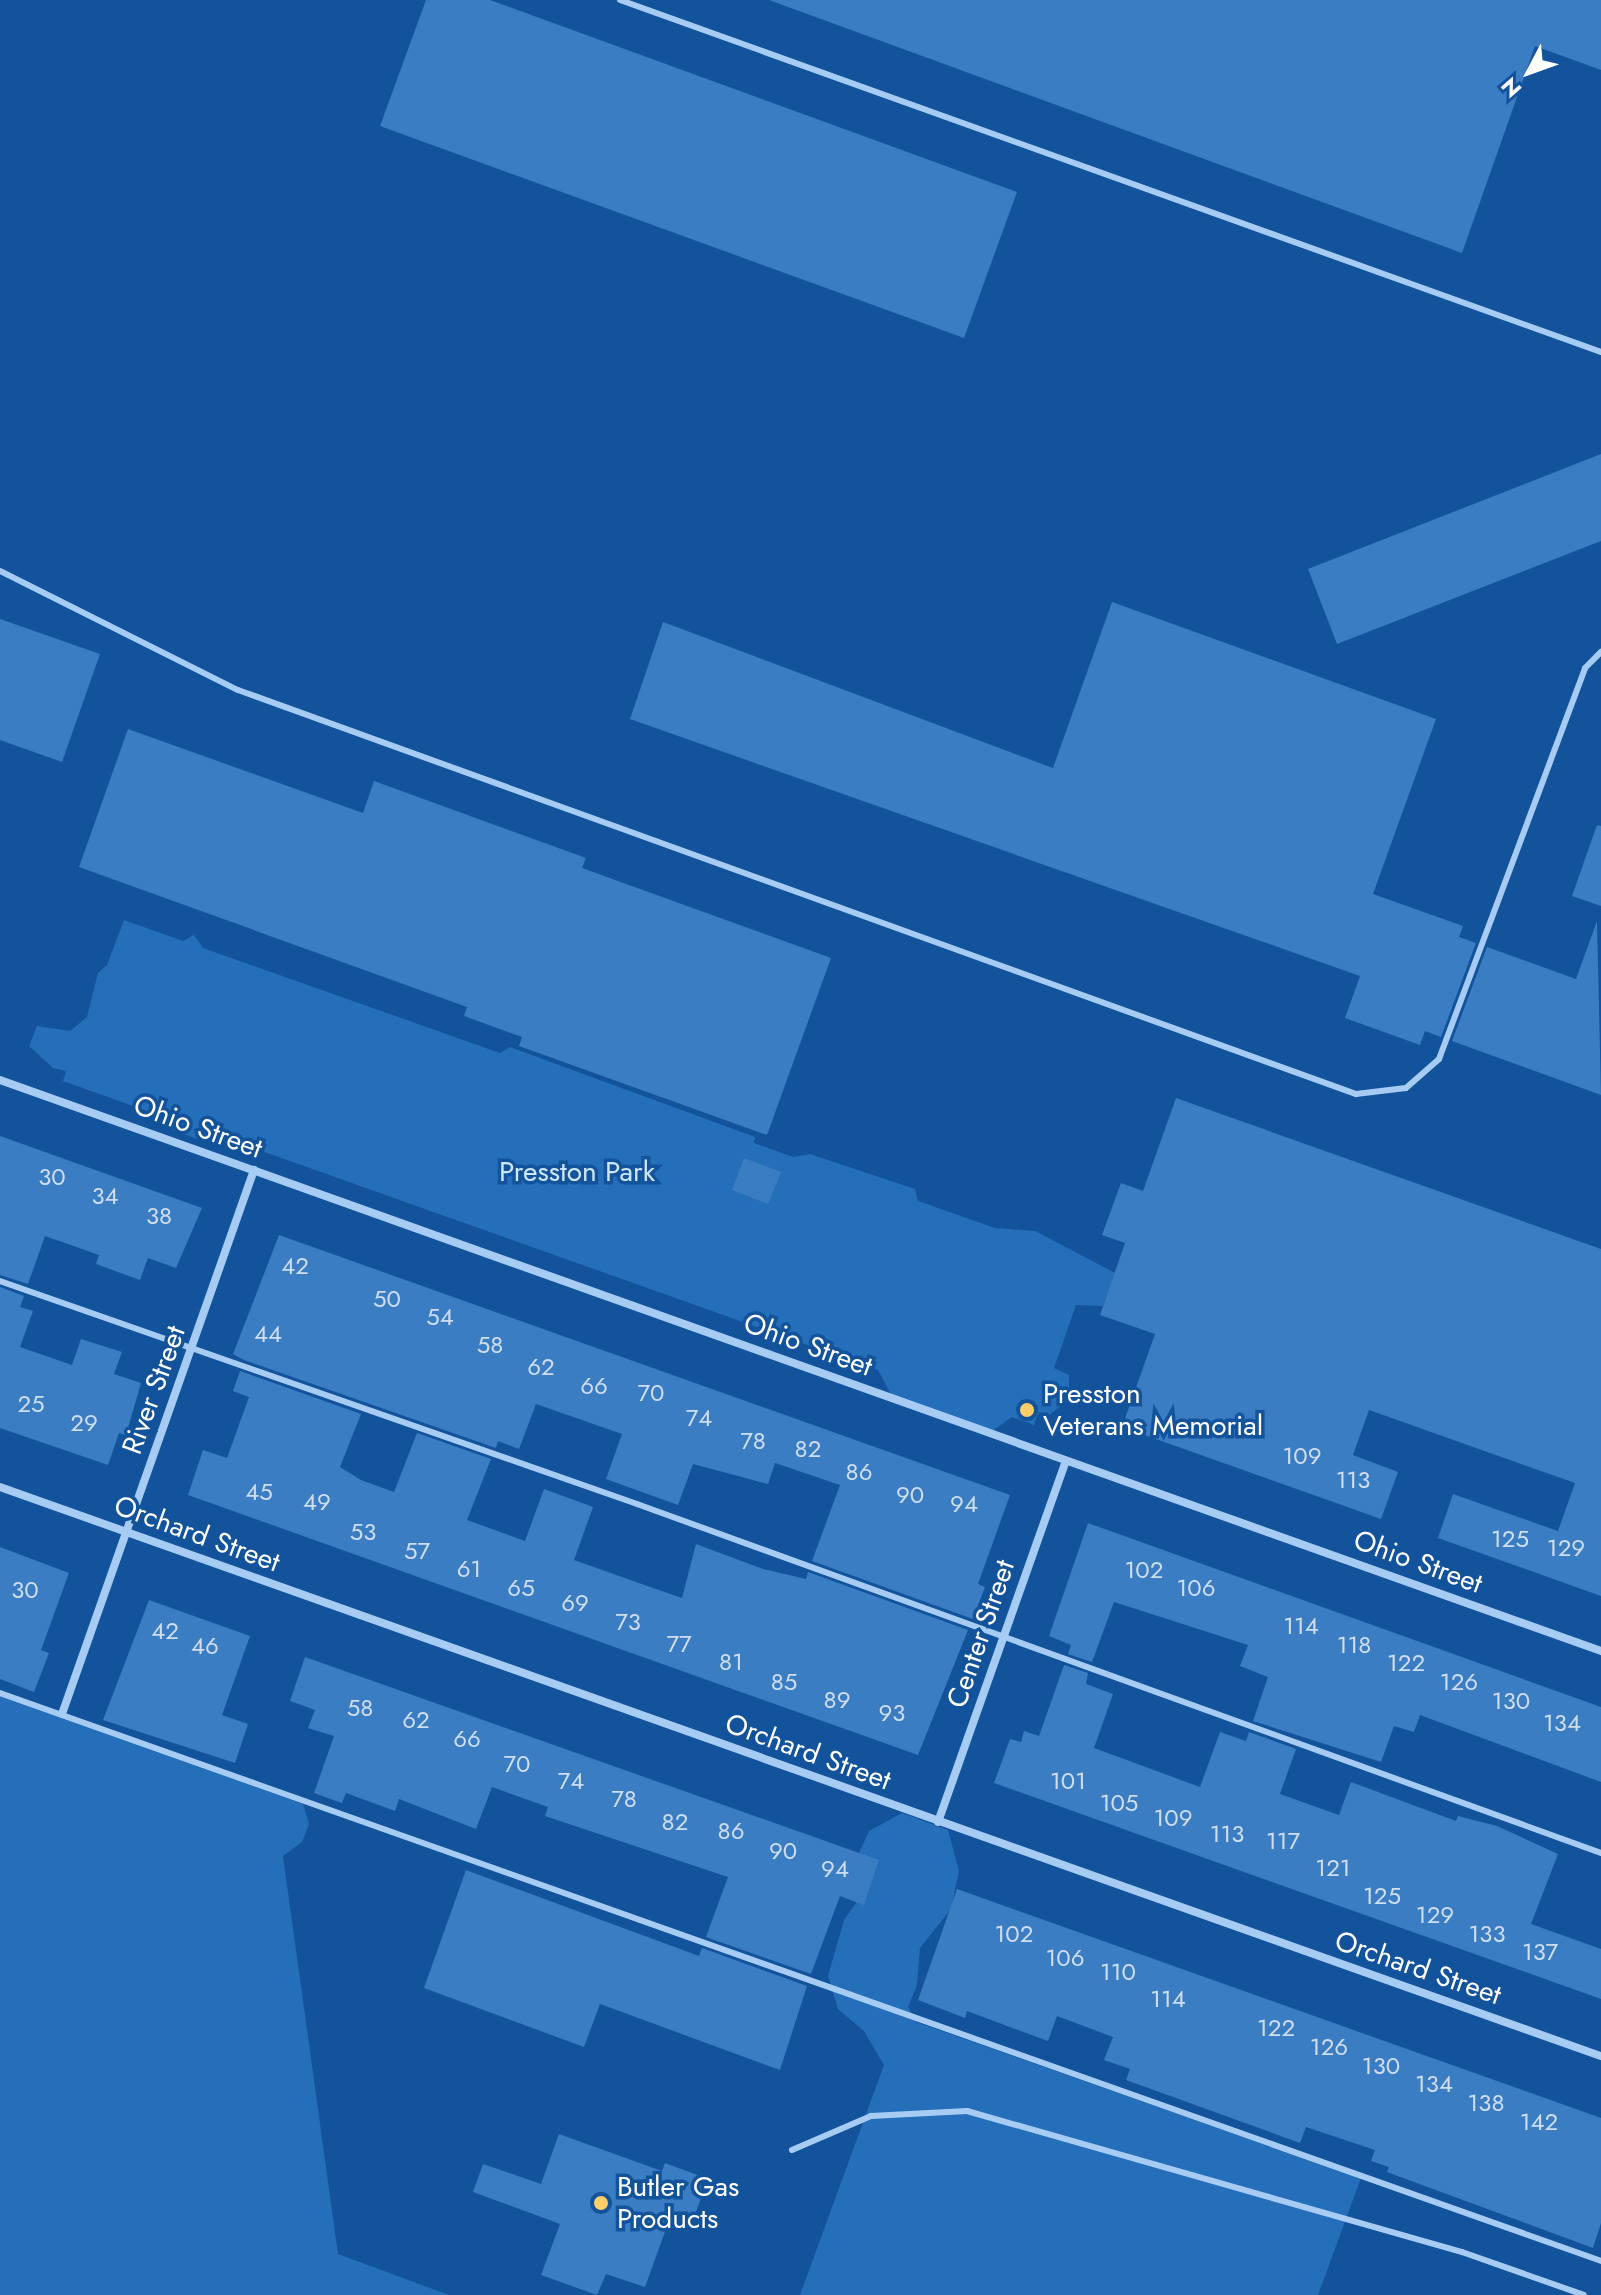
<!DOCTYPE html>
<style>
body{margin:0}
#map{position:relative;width:1601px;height:2295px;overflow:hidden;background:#12539b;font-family:Jost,sans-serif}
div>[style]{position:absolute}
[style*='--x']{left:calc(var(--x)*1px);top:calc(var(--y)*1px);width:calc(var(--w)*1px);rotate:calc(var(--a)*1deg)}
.green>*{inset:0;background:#256eb9}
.building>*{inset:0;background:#3b7dc2}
.lane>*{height:6px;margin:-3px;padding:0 3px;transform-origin:3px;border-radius:3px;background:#a6ccf4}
.street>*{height:8px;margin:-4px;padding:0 4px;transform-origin:4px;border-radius:4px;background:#a6ccf4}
.dots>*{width:22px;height:22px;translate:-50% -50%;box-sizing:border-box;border:4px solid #12539b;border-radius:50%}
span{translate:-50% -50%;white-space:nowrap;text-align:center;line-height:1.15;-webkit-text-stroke:7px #12539b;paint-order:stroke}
.number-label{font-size:24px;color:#cedef0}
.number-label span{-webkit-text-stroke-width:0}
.street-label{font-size:28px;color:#fff}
.park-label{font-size:28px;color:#cee6fe}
.poi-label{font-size:28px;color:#fff}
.left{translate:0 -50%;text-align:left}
.north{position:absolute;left:1489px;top:32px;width:80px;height:80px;-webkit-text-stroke:6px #12539b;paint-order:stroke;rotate:229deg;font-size:22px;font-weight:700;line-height:32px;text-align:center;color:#fff}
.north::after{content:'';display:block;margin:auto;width:28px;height:36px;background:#fff;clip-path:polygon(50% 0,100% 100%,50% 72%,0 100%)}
</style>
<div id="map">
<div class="green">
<i style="clip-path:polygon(124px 920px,183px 941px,194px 935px,203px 948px,500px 1053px,510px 1047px,755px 1137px,754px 1143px,793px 1157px,810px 1154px,915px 1189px,918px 1201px,995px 1228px,1035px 1231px,1115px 1273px,1103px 1306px,1076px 1305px,1054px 1368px,1069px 1375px,1069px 1399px,1048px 1416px,1037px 1415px,1034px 1425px,1012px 1417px,991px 1432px,892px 1396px,878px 1370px,214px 1134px,197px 1139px,165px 1127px,161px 1116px,63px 1081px,66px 1071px,53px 1068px,29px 1046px,37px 1026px,70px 1031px,87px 1017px,98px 973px,107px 965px)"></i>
<i style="clip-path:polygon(0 1693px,303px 1804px,309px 1824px,302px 1842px,283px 1856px,338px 2254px,449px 2295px,0 2295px)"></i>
<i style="clip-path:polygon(902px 1813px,948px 1830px,959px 1871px,951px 1909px,920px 1948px,917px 1985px,908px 2007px,916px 2022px,1361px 2178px,1318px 2295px,800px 2295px,884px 2065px,864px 2031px,838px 2009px,828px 1976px,844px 1920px,856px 1903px,852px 1868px,869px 1831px)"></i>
</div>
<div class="building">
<i style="clip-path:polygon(426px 0,490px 0,1017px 192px,964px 338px,380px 126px)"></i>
<i style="clip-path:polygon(769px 0,1601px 0,1601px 70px,1535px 46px,1462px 253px)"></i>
<i style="clip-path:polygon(1601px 454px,1601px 541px,1337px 644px,1308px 569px)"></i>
<i style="clip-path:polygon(1112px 602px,1436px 719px,1373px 894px,1463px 926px,1459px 937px,1476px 943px,1441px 1037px,1425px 1031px,1420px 1045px,1345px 1018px,1360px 976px,630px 719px,663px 622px,1053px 768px)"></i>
<i style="clip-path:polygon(0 619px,100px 654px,62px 762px,0 740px)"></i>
<i style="clip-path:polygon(128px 729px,363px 813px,374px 781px,586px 858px,582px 868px,831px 958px,767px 1135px,519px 1046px,522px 1037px,464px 1016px,467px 1007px,79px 867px)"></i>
<i style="clip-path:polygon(1597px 825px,1601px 826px,1601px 906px,1572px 896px)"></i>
<i style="clip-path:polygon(1597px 921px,1601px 1095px,1452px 1041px,1487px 947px,1576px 979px)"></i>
<i style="clip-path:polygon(1176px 1098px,1601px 1249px,1601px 1596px,1438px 1538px,1453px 1494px,1558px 1531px,1575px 1483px,1369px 1410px,1353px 1455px,1398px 1472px,1381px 1519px,1122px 1427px,1155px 1334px,1100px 1315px,1125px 1243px,1102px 1235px,1121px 1183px,1143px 1191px)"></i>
<i style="clip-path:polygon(0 1136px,202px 1208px,176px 1268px,148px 1258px,140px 1280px,96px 1264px,99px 1255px,45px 1236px,28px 1284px,0 1275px)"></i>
<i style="clip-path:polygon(744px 1158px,781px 1172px,768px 1204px,732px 1190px)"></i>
<i style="clip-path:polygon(279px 1235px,1010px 1495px,978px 1584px,985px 1587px,973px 1619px,812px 1561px,840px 1485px,775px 1463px,768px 1484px,693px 1464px,678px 1505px,606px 1479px,622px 1434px,536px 1404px,519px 1449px,498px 1441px,496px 1448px,244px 1360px,233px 1354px)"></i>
<i style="clip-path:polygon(0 1287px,24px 1296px,20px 1307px,33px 1311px,20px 1347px,72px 1365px,81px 1339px,122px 1352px,114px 1374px,141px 1383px,126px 1435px,119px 1433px,108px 1465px,0 1428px)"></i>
<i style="clip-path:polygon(240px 1371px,361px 1414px,340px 1467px,361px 1480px,394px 1492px,417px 1433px,491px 1459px,467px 1520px,525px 1541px,544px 1489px,593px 1507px,574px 1560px,653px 1588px,682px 1598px,696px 1544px,763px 1569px,806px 1579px,808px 1572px,968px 1630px,918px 1755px,188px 1495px,203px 1450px,227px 1458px,249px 1397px,233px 1391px)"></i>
<i style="clip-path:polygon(1088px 1523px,1601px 1707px,1601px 1782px,1420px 1715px,1414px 1732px,1394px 1726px,1381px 1762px,1253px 1721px,1268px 1677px,1240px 1666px,1248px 1645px,1114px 1602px,1092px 1662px,1068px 1654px,1071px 1645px,1049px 1636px)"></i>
<i style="clip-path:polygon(0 1547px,69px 1573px,41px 1650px,49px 1653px,34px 1692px,0 1679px)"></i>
<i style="clip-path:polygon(149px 1600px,250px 1636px,222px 1715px,248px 1724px,235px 1763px,103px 1720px)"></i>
<i style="clip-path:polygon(305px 1657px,879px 1860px,864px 1905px,840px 1896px,811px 1974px,706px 1937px,728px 1877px,545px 1816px,548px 1807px,492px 1787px,476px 1829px,399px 1799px,395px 1811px,346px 1793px,342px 1803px,314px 1793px,334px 1736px,308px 1728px,315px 1710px,290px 1701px)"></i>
<i style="clip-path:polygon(1064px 1665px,1088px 1673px,1086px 1684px,1113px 1694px,1094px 1748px,1200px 1787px,1220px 1732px,1246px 1741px,1249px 1732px,1296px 1749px,1280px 1794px,1339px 1815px,1351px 1782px,1456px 1821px,1458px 1816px,1497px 1826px,1558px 1854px,1531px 1924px,1601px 1949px,1601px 1999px,994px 1783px,1010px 1739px,1021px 1742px,1024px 1731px,1039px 1736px)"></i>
<i style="clip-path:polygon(466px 1870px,699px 1956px,702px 1948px,807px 1986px,780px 2070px,600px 2004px,584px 2047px,424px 1988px)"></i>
<i style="clip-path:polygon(957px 1889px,1601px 2118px,1601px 2223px,1593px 2248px,1387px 2172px,1389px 2167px,1371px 2161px,1375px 2150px,1306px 2127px,1300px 2143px,1126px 2080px,1130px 2069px,1104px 2060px,1113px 2037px,1057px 2016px,1048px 2041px,967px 2011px,965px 2018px,918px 2000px)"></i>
<i style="clip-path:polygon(559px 2134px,662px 2171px,665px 2163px,708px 2179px,692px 2223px,671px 2215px,645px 2287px,606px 2274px,597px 2295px,541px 2275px,560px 2224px,473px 2192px,483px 2164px,541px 2184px)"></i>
</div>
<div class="lane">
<i style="--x:620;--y:0;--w:1042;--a:19.74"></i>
<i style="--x:0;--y:571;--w:266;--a:26.6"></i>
<i style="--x:238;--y:690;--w:1189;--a:19.87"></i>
<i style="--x:1356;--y:1094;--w:50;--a:-6.8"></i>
<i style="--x:1406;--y:1088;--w:44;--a:-41.3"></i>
<i style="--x:1439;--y:1059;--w:417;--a:-69.5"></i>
<i style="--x:1585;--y:668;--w:23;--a:-45"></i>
<i style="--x:0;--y:1281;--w:675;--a:19.29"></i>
<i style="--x:637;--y:1504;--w:1025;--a:19.9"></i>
<i style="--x:0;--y:1693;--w:1699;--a:19.53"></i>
<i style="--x:792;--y:2150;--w:86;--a:-23.3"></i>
<i style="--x:871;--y:2116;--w:96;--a:-3"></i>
<i style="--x:967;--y:2111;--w:515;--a:15.9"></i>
<i style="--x:1462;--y:2252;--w:129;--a:19.4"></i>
</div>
<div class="street">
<i style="--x:0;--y:1080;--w:1700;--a:19.63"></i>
<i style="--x:0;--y:1487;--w:1699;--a:19.57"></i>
<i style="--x:62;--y:1714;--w:577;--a:-70.56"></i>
<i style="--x:938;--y:1822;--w:383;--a:-70.5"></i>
</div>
<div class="dots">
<i style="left:1027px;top:1410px;background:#ffce69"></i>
<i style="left:601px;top:2203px;background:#ffce69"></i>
</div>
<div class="number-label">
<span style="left:52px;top:1177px">30</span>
<span style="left:105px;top:1196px">34</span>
<span style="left:159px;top:1216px">38</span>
<span style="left:295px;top:1266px">42</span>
<span style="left:387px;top:1299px">50</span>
<span style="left:440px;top:1317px">54</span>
<span style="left:268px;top:1334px">44</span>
<span style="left:490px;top:1345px">58</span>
<span style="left:541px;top:1367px">62</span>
<span style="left:594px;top:1386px">66</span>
<span style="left:651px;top:1393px">70</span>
<span style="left:31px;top:1404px">25</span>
<span style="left:699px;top:1418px">74</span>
<span style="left:84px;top:1423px">29</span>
<span style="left:753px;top:1441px">78</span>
<span style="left:808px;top:1449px">82</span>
<span style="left:1302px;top:1456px">109</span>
<span style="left:859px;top:1472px">86</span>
<span style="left:1353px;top:1480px">113</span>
<span style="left:259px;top:1492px">45</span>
<span style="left:910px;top:1495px">90</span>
<span style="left:317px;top:1502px">49</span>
<span style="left:964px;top:1504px">94</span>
<span style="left:363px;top:1532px">53</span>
<span style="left:1510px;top:1539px">125</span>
<span style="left:1566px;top:1548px">129</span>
<span style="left:417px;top:1551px">57</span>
<span style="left:469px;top:1569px">61</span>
<span style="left:1144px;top:1570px">102</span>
<span style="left:521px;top:1588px">65</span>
<span style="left:1196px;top:1588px">106</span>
<span style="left:25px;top:1590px">30</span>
<span style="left:575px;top:1603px">69</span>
<span style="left:628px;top:1622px">73</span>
<span style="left:1301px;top:1626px">114</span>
<span style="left:165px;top:1631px">42</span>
<span style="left:679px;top:1644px">77</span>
<span style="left:1354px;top:1645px">118</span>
<span style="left:205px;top:1646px">46</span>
<span style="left:731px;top:1662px">81</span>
<span style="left:1406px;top:1663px">122</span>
<span style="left:784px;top:1682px">85</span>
<span style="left:1459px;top:1682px">126</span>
<span style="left:837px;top:1700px">89</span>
<span style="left:1511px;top:1701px">130</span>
<span style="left:360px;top:1708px">58</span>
<span style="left:892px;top:1713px">93</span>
<span style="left:416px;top:1720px">62</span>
<span style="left:1562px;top:1723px">134</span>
<span style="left:467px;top:1739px">66</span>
<span style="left:517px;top:1764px">70</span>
<span style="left:571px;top:1781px">74</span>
<span style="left:1068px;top:1781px">101</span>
<span style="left:624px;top:1799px">78</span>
<span style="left:1119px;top:1803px">105</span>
<span style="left:1173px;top:1818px">109</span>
<span style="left:675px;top:1822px">82</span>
<span style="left:731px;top:1831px">86</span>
<span style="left:1227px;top:1834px">113</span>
<span style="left:1283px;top:1841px">117</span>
<span style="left:783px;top:1851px">90</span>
<span style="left:1333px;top:1868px">121</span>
<span style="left:835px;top:1869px">94</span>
<span style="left:1382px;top:1896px">125</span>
<span style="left:1435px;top:1915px">129</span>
<span style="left:1014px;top:1934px">102</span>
<span style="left:1487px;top:1934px">133</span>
<span style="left:1540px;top:1952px">137</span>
<span style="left:1065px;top:1958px">106</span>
<span style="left:1118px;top:1972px">110</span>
<span style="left:1168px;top:1999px">114</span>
<span style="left:1276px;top:2028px">122</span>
<span style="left:1329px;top:2047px">126</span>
<span style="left:1381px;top:2066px">130</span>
<span style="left:1434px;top:2084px">134</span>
<span style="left:1486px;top:2103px">138</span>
<span style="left:1539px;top:2122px">142</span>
</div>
<div class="street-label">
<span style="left:198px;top:1127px;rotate:20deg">Ohio Street</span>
<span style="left:808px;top:1345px;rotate:20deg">Ohio Street</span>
<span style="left:154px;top:1390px;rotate:-70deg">River Street</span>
<span style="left:197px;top:1534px;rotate:20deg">Orchard Street</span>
<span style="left:1418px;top:1562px;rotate:20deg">Ohio Street</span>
<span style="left:981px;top:1634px;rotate:-71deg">Center Street</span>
<span style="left:808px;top:1752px;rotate:20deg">Orchard Street</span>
<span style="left:1418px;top:1968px;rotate:19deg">Orchard Street</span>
</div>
<div class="park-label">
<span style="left:577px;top:1172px">Presston Park</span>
</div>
<div class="poi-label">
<span class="left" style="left:1043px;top:1410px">Presston<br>Veterans Memorial</span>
<span class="left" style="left:617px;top:2203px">Butler Gas<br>Products</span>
</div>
<div class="north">N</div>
</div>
